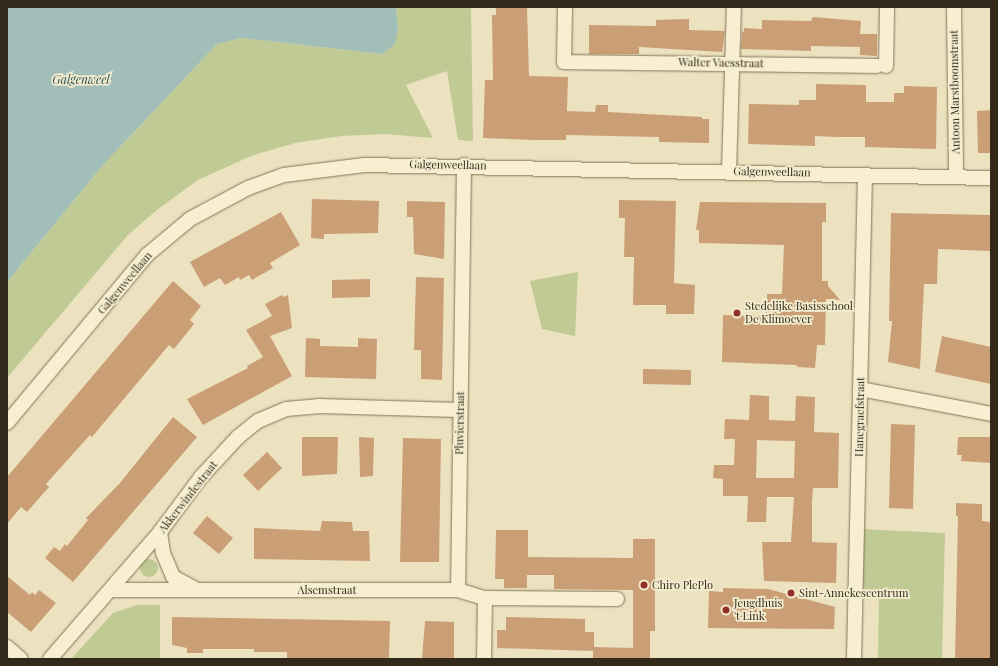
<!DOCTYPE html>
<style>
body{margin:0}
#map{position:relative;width:998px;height:666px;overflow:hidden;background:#ece2bf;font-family:"Playfair Display",serif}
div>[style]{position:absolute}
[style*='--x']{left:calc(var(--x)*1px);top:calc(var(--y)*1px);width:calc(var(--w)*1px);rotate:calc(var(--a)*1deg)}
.green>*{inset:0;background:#bfca94}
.round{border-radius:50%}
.water>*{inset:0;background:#a2beb8}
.building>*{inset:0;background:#ca9f76}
.roads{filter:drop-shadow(0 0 1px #847358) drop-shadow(0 0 1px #847358)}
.street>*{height:14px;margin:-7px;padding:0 7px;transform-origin:7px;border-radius:7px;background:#f8efd2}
.dots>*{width:11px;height:11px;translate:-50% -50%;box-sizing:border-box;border:2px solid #f4eccf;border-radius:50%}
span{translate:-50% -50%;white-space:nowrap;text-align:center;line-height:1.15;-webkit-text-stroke:3.5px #f4eccf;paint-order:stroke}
.street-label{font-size:11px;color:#342a1c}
.poi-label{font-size:11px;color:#342a1c}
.left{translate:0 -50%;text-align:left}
.water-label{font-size:12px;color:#2c5354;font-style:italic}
.frame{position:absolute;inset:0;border:8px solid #342a1c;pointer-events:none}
</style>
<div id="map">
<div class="green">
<i style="clip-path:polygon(396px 7px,471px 7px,473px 141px,458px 140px,447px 71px,406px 85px,433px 138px,385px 134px,341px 136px,295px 143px,251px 156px,198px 180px,158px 209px,127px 236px,7px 378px,7px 282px,102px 166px,217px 44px,242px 38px,382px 54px,398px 29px)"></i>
<i style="clip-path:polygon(578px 272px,575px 336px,542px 329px,530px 281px)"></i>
<i style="clip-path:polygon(860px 529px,945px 533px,942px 659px,878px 659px,879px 590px,860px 590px)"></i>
<i class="round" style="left:140px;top:559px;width:18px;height:18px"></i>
<i style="clip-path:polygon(137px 605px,160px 605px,160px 659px,71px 659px,113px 613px)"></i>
</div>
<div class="water">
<i style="clip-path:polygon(7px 7px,396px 7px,398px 29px,395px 44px,382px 54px,242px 38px,217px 44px,102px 166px,7px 282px)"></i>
</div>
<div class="building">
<i style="clip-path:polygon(496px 7px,527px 8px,529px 76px,568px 77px,567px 111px,595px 112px,596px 105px,608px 105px,608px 112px,702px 117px,702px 119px,709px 119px,709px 143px,659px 142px,659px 137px,610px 136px,566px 135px,566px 140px,534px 140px,483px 138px,485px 80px,493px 80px,492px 15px,496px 15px)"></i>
<i style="clip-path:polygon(813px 17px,861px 21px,860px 34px,877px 34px,877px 56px,860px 55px,860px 47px,811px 46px,811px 51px,741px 49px,742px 31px,744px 32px,744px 28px,762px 29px,762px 20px,811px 21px)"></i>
<i style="clip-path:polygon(689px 19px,689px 30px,725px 31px,722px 52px,639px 47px,639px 54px,589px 54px,589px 25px,656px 26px,656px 20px)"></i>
<i style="clip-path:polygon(816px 84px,866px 85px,866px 102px,894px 102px,894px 93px,904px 93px,904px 86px,937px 87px,936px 149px,865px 147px,865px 137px,837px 137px,815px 136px,815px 146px,748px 144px,749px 104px,799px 105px,799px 100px,816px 100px)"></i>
<i style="clip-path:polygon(991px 110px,991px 153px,978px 153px,977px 111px)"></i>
<i style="clip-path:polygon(312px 199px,379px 201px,378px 233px,324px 234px,324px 239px,311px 238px)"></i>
<i style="clip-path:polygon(619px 200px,676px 201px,674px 283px,695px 285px,694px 314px,666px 314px,666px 305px,633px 305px,634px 257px,624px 257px,625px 218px,619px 218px)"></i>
<i style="clip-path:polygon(407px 201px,445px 202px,444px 259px,414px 254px,413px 217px,407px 217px)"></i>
<i style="clip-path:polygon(700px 202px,826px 203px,826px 222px,822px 222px,822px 281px,828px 281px,828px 286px,840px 300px,826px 299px,825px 345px,817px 345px,815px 368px,797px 367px,797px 365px,722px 362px,723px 315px,766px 316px,767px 294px,782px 294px,784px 245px,699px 243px,699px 230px,696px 230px)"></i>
<i style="clip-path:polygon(281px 212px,300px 245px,270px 263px,273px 268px,252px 280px,249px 275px,240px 280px,239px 277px,225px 285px,220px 278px,204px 287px,190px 262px)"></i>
<i style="clip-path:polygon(891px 213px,991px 215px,991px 251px,938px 249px,937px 284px,924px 284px,920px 369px,888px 362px,892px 321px,889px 321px)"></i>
<i style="clip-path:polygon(416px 277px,444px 278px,442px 380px,421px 379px,421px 350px,414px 350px)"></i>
<i style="clip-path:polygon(370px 279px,370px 297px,332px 298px,332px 280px)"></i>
<i style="clip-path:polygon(173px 281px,201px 306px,190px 320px,194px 324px,174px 349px,169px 345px,92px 437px,90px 435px,46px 484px,49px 487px,27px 512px,21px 507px,7px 524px,7px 477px)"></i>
<i style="clip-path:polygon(282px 295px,284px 297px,288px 295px,292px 328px,270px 336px,292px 376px,203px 425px,187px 399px,248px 368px,247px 366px,263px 357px,246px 330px,272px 316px,265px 304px)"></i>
<i style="clip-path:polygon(942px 336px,991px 347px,991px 384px,935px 372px)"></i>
<i style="clip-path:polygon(306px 338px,320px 339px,320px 346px,358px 347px,358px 338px,377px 339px,376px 379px,305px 377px)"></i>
<i style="clip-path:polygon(643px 369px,691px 370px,691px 385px,643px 384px)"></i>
<i style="clip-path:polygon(evenodd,750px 395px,769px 396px,769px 420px,795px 421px,796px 396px,815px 397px,814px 432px,839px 433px,838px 488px,813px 488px,812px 503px,812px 542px,837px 543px,836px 583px,764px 581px,762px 542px,791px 542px,794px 497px,767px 497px,766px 522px,747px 522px,748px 496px,723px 496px,723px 479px,713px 478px,714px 465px,734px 465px,735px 439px,724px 439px,725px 419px,749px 420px,750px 395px,757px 440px,795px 441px,794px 478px,756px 478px,757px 440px)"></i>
<i style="clip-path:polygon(173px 417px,197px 437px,73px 582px,45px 558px,54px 547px,60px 551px,65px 544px,67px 546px,88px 520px,86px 518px,120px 483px)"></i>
<i style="clip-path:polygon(891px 424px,915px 425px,913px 509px,889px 508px)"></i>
<i style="clip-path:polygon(302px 437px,338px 437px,337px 474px,302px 476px)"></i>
<i style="clip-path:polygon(359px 437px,374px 438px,373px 476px,360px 477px)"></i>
<i style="clip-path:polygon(958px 437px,991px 437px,991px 463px,961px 461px,962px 455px,957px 455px)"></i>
<i style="clip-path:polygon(403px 438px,441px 439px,439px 562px,400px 562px)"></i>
<i style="clip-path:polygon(267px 452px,282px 468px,258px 491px,243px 475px)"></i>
<i style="clip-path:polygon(956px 503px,982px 504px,982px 521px,991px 522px,990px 659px,955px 659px,958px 516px,956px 516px)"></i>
<i style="clip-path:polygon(207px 516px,233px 538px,219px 554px,193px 533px)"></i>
<i style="clip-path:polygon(322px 521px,352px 522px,353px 531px,369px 531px,370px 561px,254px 559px,254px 528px,320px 531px)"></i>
<i style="clip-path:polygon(496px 530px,528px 530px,528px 557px,633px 558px,633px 539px,655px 539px,655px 631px,650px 631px,650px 659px,593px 659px,593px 651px,497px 648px,497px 630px,506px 630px,506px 617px,585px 619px,585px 632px,594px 632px,594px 647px,633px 648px,633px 590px,554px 589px,554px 575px,527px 575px,527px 588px,504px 588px,504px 579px,495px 579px)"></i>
<i style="clip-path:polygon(7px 576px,30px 595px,32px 592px,35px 595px,39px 590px,56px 603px,31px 632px,7px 612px)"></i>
<i style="clip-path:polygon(723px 588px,768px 589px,835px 607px,834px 629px,708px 628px,709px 591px,723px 592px)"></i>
<i style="clip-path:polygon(172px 617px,390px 621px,389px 659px,287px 658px,287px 652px,254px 652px,254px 649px,203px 649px,203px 653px,187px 653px,187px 648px,172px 645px)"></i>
<i style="clip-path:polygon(425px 621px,454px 622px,454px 659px,422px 659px)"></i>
</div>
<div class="roads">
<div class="street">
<i style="--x:565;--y:7;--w:55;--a:91"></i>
<i style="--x:564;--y:62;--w:313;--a:0.7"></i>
<i style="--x:954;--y:7;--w:170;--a:89.3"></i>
<i style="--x:886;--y:66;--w:59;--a:-89"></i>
<i style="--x:464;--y:165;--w:425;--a:90.8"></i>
<i style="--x:458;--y:590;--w:28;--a:17"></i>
<i style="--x:485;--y:598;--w:61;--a:90.9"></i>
<i style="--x:729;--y:172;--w:165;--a:-88.3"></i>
<i style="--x:860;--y:389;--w:133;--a:10.8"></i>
<i style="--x:7;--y:423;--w:219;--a:-50.2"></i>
<i style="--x:147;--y:255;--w:56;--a:-39.9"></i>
<i style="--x:190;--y:219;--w:66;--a:-28.1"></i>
<i style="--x:248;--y:188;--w:38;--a:-20"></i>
<i style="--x:284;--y:175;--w:81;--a:-7.1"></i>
<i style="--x:364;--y:165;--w:627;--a:1.19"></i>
<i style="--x:160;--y:532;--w:21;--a:82"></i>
<i style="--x:163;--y:553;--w:26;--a:67"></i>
<i style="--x:173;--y:577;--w:27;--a:28"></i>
<i style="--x:111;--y:590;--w:347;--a:0"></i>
<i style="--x:485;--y:598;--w:132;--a:0.4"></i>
<i style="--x:7;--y:647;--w:18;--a:41"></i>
<i style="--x:50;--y:659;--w:168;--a:-49.1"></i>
<i style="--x:160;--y:532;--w:69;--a:-53.3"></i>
<i style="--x:201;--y:477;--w:54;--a:-47.2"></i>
<i style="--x:238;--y:437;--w:26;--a:-39"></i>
<i style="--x:258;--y:421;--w:30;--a:-23"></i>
<i style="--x:286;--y:409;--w:32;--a:-5"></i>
<i style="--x:318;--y:406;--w:142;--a:1.6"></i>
<i style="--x:854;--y:659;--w:484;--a:-88.7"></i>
</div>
</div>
<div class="dots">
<i style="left:737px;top:313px;background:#92312a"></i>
<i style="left:644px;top:585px;background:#92312a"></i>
<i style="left:791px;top:593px;background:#92312a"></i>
<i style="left:726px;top:610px;background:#92312a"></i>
</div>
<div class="street-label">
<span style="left:721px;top:63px;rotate:1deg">Walter Vaesstraat</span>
<span style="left:955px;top:92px;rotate:-91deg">Antoon Marstboomstraat</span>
<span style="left:448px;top:165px;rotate:1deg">Galgenweellaan</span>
<span style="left:772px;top:172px;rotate:1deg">Galgenweellaan</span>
<span style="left:125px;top:283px;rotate:-50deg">Galgenweellaan</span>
<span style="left:860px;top:417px;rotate:-89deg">Hanegraefstraat</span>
<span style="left:460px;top:423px;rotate:-89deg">Pluvierstraat</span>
<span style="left:188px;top:497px;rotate:-52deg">Akkerwindestraat</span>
<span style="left:327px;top:590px">Alsemstraat</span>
</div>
<div class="poi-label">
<span class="left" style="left:745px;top:313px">Stedelijke Basisschool<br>De Klimoever</span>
<span class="left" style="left:652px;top:585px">Chiro PlePlo</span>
<span class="left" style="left:799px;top:593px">Sint-Annekescentrum</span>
<span class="left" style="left:734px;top:610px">Jeugdhuis<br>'t Link</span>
</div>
<div class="water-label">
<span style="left:81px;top:80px">Galgenweel</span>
</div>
<div class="frame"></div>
</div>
